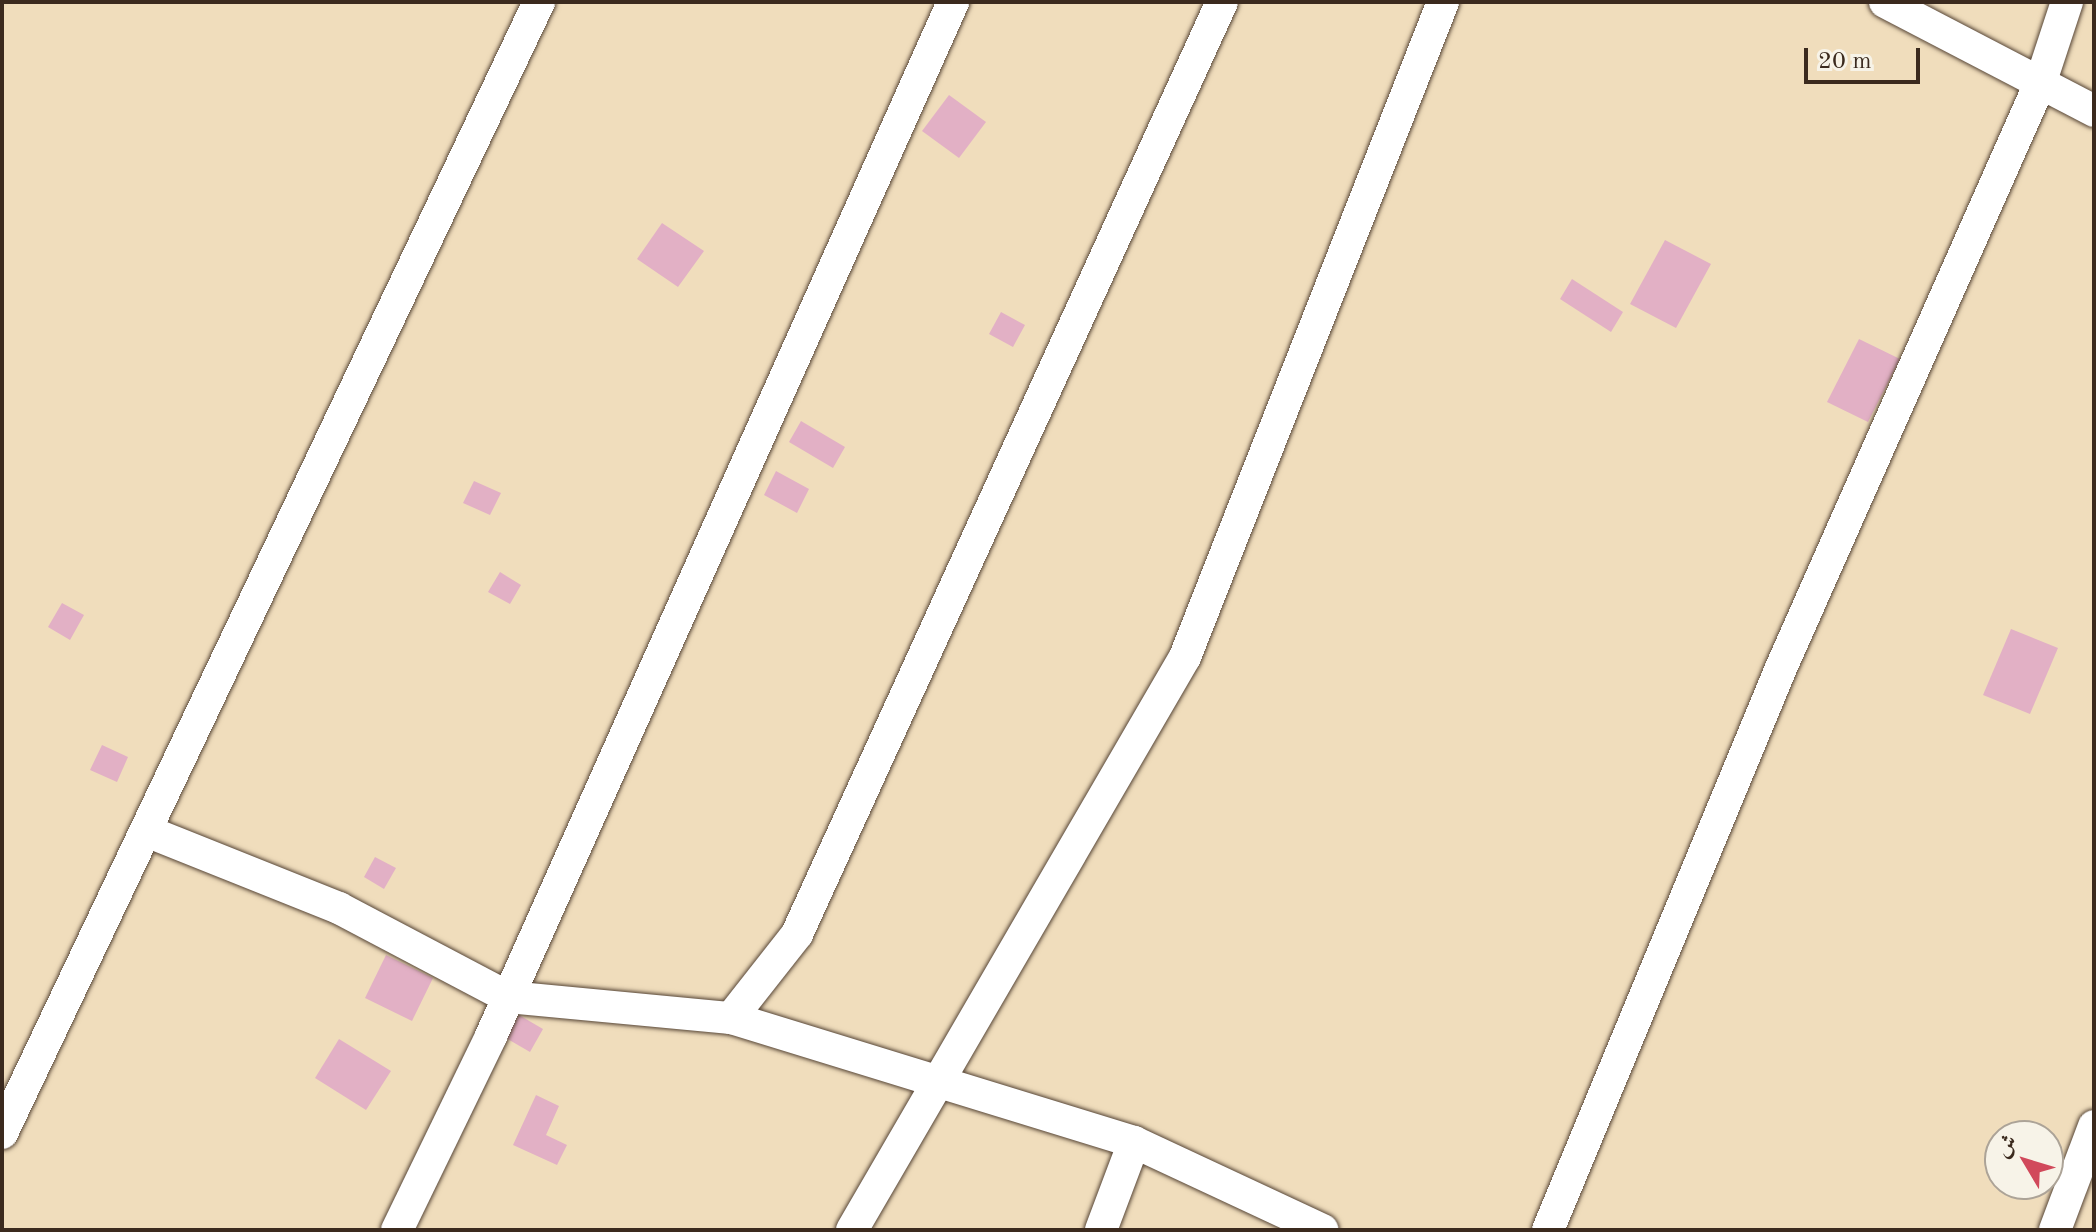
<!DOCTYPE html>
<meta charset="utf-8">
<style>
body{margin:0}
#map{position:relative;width:2096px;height:1232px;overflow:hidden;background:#f0ddbc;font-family:"Old Standard TT",Amiri,serif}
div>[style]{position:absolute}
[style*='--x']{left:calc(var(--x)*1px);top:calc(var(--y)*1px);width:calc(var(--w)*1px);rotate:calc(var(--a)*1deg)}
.building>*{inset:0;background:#e2b0c5}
.roads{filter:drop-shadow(0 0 2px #564536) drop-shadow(0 0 2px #564536)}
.minor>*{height:32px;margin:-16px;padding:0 16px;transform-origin:16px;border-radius:16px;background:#fff}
span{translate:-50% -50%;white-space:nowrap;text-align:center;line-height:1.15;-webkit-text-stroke:8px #f7f3e8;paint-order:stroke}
.frame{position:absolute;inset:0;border:4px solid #3b2a1e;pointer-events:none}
.north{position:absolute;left:1984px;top:1120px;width:80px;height:80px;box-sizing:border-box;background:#f7f3e8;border:2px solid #aca397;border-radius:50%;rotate:308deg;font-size:22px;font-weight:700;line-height:32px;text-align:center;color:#3b2a1e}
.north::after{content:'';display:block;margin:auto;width:28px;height:36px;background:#d1495b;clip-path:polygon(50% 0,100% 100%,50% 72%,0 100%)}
.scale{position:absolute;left:1804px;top:48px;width:116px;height:36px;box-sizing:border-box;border:4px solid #3b2a1e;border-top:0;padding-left:10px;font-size:24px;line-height:28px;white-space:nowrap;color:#3b2a1e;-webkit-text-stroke:6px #f7f3e8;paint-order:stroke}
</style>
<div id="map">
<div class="building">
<i style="clip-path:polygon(949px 95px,986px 122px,959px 158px,922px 131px)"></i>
<i style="clip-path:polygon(662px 223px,704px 251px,678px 287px,637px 259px)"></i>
<i style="clip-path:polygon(1665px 240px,1711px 264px,1676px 328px,1630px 304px)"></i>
<i style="clip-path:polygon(1572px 279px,1623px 312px,1611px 332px,1560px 299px)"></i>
<i style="clip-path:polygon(1001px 312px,1025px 325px,1013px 347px,989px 334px)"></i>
<i style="clip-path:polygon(1859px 339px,1900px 359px,1868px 422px,1827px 402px)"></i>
<i style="clip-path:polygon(801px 421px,845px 447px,833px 468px,789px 442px)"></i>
<i style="clip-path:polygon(776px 471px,809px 489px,797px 513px,764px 495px)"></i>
<i style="clip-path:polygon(474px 481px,501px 493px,490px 515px,463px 503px)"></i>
<i style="clip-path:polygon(500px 572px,521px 585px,510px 604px,488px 592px)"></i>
<i style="clip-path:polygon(62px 603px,84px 615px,70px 640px,48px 627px)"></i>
<i style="clip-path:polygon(2011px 629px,2058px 648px,2030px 714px,1983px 695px)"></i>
<i style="clip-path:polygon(102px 745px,128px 757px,117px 782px,90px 770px)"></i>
<i style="clip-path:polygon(375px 857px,396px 868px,384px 889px,364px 877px)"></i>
<i style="clip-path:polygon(386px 955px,433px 978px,412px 1021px,365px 998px)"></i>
<i style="clip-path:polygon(519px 1015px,543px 1029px,530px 1052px,506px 1038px)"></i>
<i style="clip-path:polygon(339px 1039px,391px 1071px,366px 1110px,315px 1078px)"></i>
<i style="clip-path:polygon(536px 1095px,559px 1106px,546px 1135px,567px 1145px,557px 1165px,513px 1145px)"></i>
</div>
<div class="roads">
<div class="minor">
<i style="--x:1885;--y:2;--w:236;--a:27.5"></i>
<i style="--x:149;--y:832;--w:205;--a:21.8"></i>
<i style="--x:339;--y:908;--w:191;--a:27.8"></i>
<i style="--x:508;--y:997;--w:224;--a:5.4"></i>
<i style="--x:731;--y:1018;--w:107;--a:-51.8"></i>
<i style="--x:797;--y:934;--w:1024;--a:-65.49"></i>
<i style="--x:731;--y:1018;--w:422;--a:17.1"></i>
<i style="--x:2;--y:1133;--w:1252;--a:-64.6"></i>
<i style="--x:397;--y:1230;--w:216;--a:-64.1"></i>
<i style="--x:491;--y:1036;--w:1133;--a:-65.92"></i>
<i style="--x:852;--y:1230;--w:663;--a:-59.84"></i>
<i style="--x:1185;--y:657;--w:704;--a:-68.5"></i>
<i style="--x:1101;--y:1230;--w:94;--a:-69.4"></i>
<i style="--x:1134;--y:1142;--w:208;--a:25"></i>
<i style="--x:1548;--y:1230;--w:608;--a:-67.48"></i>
<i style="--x:1781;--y:668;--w:642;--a:-66.11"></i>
<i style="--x:2041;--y:81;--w:83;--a:-71.8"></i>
<i style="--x:2055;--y:1230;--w:111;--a:-69.4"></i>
</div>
</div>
<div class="frame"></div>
<div class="north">ش</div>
<div class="scale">20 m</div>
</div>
